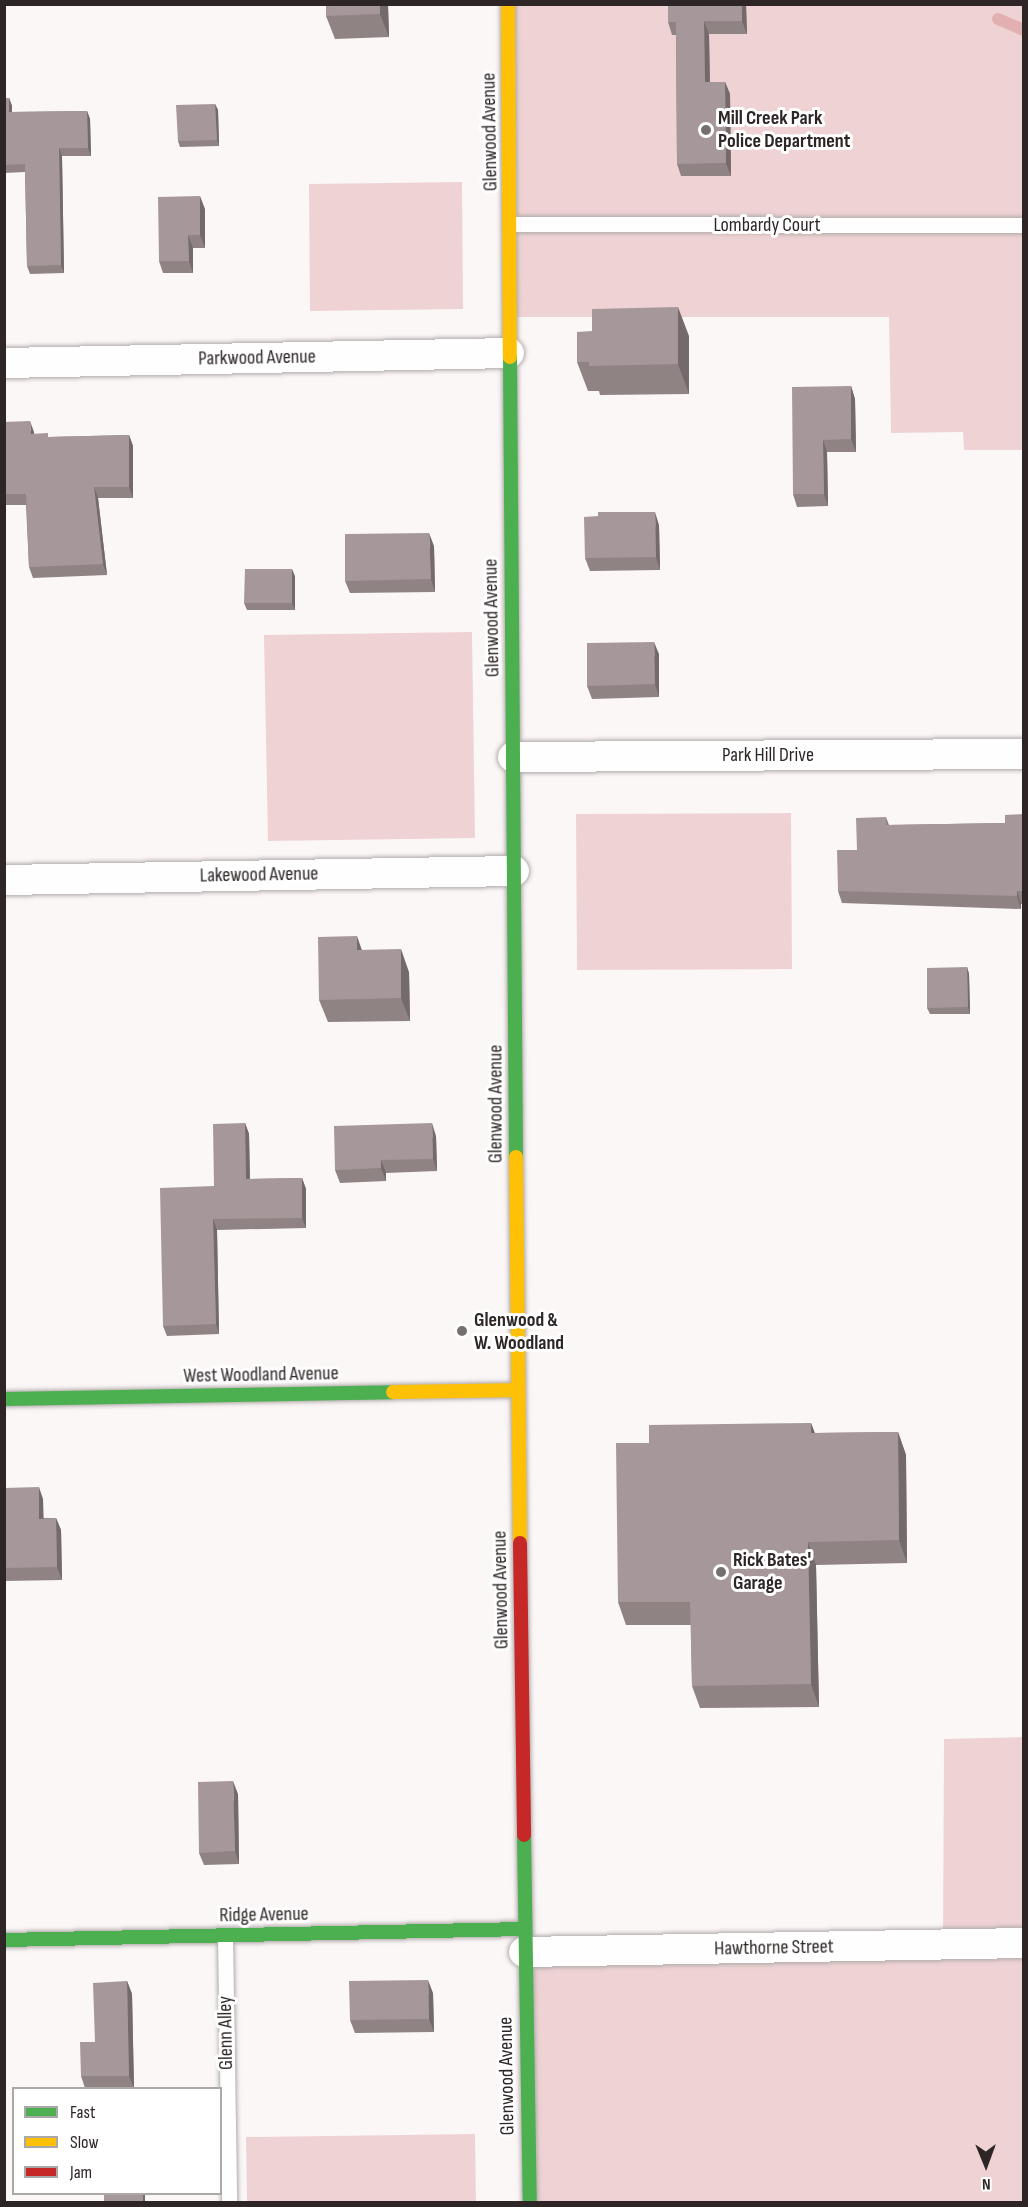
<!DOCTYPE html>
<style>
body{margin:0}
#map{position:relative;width:1028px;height:2207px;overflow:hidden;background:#fcf7f7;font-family:"Sofia Sans Condensed",sans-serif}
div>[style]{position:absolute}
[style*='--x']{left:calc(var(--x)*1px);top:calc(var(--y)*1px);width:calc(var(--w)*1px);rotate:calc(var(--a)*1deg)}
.green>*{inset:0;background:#efd3d4}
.stream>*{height:12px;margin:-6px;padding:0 6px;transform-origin:6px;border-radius:6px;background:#e3b0b2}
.roads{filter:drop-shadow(0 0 2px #b1abab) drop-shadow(0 0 2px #b1abab)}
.lane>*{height:15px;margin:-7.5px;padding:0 7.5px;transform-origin:7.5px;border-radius:7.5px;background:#fffefe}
.street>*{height:30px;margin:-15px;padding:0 15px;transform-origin:15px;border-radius:15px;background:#fffefe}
.fast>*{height:14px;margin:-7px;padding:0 7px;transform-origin:7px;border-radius:7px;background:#4caf50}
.slow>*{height:14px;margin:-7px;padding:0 7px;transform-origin:7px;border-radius:7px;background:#ffc107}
.jam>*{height:14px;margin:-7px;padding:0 7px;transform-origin:7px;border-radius:7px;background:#c62828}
.wall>*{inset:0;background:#8f8384}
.shaded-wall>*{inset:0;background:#746a6c}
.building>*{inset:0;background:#a6989a}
.dots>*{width:16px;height:16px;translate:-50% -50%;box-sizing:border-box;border:3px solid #fff;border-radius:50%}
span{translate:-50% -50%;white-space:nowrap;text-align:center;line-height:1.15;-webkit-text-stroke:6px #fff;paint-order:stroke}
.poi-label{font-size:20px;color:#2e2626;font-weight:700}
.left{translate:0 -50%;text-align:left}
.street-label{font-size:20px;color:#2e2626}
.frame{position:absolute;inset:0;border:6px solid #2e2626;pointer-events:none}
.legend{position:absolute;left:12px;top:2087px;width:210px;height:108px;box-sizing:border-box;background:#fff;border:2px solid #aba8a8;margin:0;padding:8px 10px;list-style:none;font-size:18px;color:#2e2626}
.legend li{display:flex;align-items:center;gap:12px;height:30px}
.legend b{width:30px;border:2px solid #aba8a8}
.north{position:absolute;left:956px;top:2135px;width:60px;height:60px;-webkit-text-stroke:4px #fff;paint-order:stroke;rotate:179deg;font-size:16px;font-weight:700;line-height:24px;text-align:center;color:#2e2626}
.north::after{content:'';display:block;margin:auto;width:21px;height:27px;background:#2e2626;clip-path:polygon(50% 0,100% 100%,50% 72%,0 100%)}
</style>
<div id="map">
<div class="green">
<i style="clip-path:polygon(508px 5px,1023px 5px,1023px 450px,964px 450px,963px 432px,891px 433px,889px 317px,509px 317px)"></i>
<i style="clip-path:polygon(462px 182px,463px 309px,310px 311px,309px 184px)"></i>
<i style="clip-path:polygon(472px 632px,475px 838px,268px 841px,264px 635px)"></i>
<i style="clip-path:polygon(791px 813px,792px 969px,577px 970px,576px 814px)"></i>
<i style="clip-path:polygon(1023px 1737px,1023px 2202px,530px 2202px,524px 1952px,943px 1945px,944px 1739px)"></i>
<i style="clip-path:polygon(475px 2134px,476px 2202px,247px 2202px,246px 2137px)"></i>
</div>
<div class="stream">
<i style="--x:998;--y:19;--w:28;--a:23"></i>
</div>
<div class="roads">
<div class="lane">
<i style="--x:510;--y:224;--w:514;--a:0.11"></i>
<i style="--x:225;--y:1935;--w:267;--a:89.1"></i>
</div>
<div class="street">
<i style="--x:4;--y:363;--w:505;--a:-1.13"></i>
<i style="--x:513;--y:757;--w:511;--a:-0.34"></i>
<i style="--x:4;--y:880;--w:510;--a:-1.01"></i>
<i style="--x:524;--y:1952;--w:500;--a:-1.03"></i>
</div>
<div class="fast">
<i style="--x:510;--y:357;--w:800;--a:89.57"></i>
<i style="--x:4;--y:1399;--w:389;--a:-1"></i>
<i style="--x:524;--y:1835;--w:367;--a:89.1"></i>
<i style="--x:4;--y:1940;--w:519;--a:-1.21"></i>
</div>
<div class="slow">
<i style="--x:508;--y:4;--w:353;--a:89.7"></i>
<i style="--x:516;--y:1157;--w:386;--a:89.4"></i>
<i style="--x:393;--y:1392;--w:125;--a:-0.9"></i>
</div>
<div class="jam">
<i style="--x:520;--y:1543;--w:292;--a:89.2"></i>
</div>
</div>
<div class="wall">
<i style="clip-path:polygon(326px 4px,388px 4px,389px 37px,335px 39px,326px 16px)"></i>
<i style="clip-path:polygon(746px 4px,747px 34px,709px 34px,710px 82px,725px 82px,730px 94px,731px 176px,681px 176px,677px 164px,676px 35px,672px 35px,668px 22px)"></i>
<i style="clip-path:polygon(4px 98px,9px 98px,12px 106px,12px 112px,87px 111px,90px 119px,91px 156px,62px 156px,64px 273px,30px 274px,27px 266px,25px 172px,4px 173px)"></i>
<i style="clip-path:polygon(215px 104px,218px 110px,219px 146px,180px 147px,178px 141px)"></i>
<i style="clip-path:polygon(205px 209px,205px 248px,193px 248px,193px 273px,163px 273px,159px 261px)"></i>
<i style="clip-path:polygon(689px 336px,689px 394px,600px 395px,599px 391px,588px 391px,577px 362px)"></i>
<i style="clip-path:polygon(851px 386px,855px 399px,856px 452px,827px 452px,828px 506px,797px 507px,793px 494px)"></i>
<i style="clip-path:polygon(4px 422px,34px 432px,34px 434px,49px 437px,129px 435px,133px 446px,133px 498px,98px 498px,107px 575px,33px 578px,29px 567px,26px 505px,4px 505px)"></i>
<i style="clip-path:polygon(659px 525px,660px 570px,590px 571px,585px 558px)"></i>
<i style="clip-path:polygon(434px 546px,435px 592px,350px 593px,345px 581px)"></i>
<i style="clip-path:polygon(295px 576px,295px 610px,247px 610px,244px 603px)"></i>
<i style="clip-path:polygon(659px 654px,659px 697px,592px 699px,587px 686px)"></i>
<i style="clip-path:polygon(1023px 814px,1023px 904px,1021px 904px,1021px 909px,842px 903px,838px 891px,857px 850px,886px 817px,889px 825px,1005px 823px)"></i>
<i style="clip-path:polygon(362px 950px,409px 972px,410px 1021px,328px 1022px,319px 1000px)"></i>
<i style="clip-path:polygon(967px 967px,969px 974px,970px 1014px,930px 1014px,927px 1008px)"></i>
<i style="clip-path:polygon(245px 1123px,249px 1134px,250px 1179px,302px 1178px,306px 1189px,306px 1228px,217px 1230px,219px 1334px,167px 1336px,163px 1326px,214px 1186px)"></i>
<i style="clip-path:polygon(436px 1136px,437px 1171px,386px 1173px,386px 1181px,340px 1183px,335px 1170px)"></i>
<i style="clip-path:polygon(811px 1423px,815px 1433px,898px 1432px,906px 1455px,907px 1563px,816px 1565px,819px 1707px,700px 1708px,692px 1686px,691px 1625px,626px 1625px,618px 1602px,649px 1443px)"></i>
<i style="clip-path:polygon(4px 1488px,43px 1499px,43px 1518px,56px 1518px,61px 1530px,62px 1580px,4px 1581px)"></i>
<i style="clip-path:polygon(238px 1794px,239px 1864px,204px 1865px,199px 1853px)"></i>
<i style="clip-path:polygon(127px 1981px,132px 1994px,134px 2088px,85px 2088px,81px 2076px,95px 2042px)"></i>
<i style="clip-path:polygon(433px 1993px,434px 2032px,355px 2033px,350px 2020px)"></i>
</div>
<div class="shaded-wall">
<i style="clip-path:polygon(380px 4px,388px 4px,389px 37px,380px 14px)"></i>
<i style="clip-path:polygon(742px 4px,746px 4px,747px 34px,742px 21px)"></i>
<i style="clip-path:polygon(704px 21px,709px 34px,710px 95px,705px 82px)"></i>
<i style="clip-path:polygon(725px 82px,730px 94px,731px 176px,726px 163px)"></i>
<i style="clip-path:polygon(9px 98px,12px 106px,12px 121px,9px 112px)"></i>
<i style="clip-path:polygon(215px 104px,218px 110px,219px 146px,217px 140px)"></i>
<i style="clip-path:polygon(87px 111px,90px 119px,91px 156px,88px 148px)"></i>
<i style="clip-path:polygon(59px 148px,62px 156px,64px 273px,61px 265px)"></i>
<i style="clip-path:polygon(200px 196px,205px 209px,205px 248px,200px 235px)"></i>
<i style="clip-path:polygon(188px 235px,193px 248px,193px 273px,189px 261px)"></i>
<i style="clip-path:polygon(678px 307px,689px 336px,689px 394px,678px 364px)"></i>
<i style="clip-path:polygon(851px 386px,855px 399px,856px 452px,851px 439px)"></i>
<i style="clip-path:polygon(30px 421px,34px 432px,35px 445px,31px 434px)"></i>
<i style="clip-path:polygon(129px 435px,133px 446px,133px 498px,129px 487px)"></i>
<i style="clip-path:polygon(823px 440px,827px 452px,828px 506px,824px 494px)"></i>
<i style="clip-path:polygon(94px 487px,98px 498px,107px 575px,103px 564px)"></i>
<i style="clip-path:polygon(655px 512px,659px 525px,660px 570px,656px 557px)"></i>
<i style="clip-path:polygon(429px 533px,434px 546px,435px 592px,431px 579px)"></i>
<i style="clip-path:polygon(292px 569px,295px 576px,295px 610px,292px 603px)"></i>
<i style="clip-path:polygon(654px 642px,659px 654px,659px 697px,655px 684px)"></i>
<i style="clip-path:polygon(1017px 891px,1021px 904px,1021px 909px,1017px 896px)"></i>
<i style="clip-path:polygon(357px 936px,365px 959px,357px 950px)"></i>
<i style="clip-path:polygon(401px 949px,409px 972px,410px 1021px,401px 998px)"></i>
<i style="clip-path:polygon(967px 967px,969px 974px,970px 1014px,968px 1007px)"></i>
<i style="clip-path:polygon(245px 1123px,249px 1134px,250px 1190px,246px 1179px)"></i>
<i style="clip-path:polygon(432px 1123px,436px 1136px,437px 1171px,433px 1159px)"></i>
<i style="clip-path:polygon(381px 1160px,386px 1173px,386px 1181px,381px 1168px)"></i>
<i style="clip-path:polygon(302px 1178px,306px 1189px,306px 1228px,302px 1218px)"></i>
<i style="clip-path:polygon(213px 1219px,217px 1230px,219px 1334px,216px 1324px)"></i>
<i style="clip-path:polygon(811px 1423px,819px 1446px,811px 1433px)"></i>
<i style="clip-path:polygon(898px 1432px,906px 1455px,907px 1563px,899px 1540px)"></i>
<i style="clip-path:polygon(39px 1487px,43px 1499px,44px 1531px,39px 1519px)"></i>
<i style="clip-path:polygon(56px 1518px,61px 1530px,62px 1580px,57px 1567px)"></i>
<i style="clip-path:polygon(808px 1542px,816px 1565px,819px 1707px,811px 1684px)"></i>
<i style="clip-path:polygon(233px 1781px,238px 1794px,239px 1864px,235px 1851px)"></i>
<i style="clip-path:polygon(428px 1980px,433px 1993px,434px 2032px,429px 2019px)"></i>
<i style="clip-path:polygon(127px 1981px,132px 1994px,134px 2088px,129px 2076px)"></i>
<i style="clip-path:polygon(143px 2193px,145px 2193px,145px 2202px,143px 2202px)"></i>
</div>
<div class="building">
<i style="clip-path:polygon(326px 4px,380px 4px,380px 14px,326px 16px)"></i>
<i style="clip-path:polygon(668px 4px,742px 4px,742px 21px,704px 21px,705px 82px,725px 82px,726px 163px,677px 164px,676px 22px,668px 22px)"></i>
<i style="clip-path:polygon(4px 98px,9px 98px,9px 112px,87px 111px,88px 148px,59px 148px,61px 265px,27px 266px,25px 164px,4px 165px)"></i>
<i style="clip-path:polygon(215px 104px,217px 140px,178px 141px,176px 105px)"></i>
<i style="clip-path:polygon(200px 196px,200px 235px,188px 235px,189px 261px,159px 261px,158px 197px)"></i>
<i style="clip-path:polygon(678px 307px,678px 364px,589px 366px,589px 362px,577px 362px,577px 332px,592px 331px,592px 309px)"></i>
<i style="clip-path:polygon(851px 386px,851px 439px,823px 440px,824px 494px,793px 494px,792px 387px)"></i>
<i style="clip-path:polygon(30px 421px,31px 434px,48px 433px,48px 437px,129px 435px,129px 487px,94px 487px,103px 564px,29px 567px,26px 494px,4px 494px,4px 422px)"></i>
<i style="clip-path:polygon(598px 512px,655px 512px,656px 557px,585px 558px,584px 517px,598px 516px)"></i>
<i style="clip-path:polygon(429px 533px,431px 579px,345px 581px,345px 534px)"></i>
<i style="clip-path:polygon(245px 569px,292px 569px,292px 603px,244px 603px)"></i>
<i style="clip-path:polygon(654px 642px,655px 684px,587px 686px,587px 643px)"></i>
<i style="clip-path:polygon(1023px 814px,1023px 891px,1017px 891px,1017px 896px,838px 891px,837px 850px,857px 850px,856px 818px,886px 817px,886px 825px,1005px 823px,1005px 815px)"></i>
<i style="clip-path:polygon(357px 936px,357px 950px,401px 949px,401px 998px,319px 1000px,318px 937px)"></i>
<i style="clip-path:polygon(967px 967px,968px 1007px,927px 1008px,927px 968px)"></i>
<i style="clip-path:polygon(245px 1123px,246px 1179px,302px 1178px,302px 1218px,213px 1219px,216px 1324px,163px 1326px,160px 1188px,214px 1186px,213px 1124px)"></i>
<i style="clip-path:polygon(432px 1123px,433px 1159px,381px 1160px,381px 1168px,335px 1170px,334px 1126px)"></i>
<i style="clip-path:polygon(811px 1423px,811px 1433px,898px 1432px,899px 1540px,808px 1542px,811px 1684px,692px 1686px,690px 1602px,618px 1602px,616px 1443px,649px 1443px,649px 1425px)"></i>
<i style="clip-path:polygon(39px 1487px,39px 1519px,56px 1518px,57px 1567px,4px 1568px,4px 1488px)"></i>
<i style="clip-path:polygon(233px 1781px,235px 1851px,199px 1853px,198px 1782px)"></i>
<i style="clip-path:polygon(428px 1980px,429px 2019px,350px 2020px,349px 1981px)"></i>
<i style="clip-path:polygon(127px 1981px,129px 2076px,81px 2076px,80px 2042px,95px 2042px,93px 1983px)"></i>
<i style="clip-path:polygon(104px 2193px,143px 2193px,143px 2202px,104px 2202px)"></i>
</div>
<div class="dots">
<i style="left:706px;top:130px;background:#766f6f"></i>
<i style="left:462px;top:1331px;background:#766f6f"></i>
<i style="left:721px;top:1572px;background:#766f6f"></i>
</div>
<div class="poi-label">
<span class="left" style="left:718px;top:130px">Mill Creek Park<br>Police Department</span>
<span class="left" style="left:474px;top:1332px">Glenwood &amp;<br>W. Woodland</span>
<span class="left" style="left:733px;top:1572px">Rick Bates'<br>Garage</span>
</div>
<div class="street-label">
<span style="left:490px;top:132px;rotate:-91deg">Glenwood Avenue</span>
<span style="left:767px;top:225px">Lombardy Court</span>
<span style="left:257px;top:358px;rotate:-1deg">Parkwood Avenue</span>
<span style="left:492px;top:618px;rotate:-91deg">Glenwood Avenue</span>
<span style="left:768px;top:755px">Park Hill Drive</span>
<span style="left:259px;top:875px;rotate:-1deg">Lakewood Avenue</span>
<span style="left:496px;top:1104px;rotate:-90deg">Glenwood Avenue</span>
<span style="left:261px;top:1375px;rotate:-1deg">West Woodland Avenue</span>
<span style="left:501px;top:1590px;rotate:-91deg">Glenwood Avenue</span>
<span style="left:264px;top:1915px;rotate:-1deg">Ridge Avenue</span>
<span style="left:774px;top:1948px;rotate:-1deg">Hawthorne Street</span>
<span style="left:226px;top:2033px;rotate:-91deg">Glenn Alley</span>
<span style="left:507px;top:2076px;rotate:-91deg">Glenwood Avenue</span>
</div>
<div class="frame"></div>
<ul class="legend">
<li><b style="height:8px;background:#4caf50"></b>Fast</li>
<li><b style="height:8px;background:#ffc107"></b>Slow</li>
<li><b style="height:8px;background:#c62828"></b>Jam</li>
</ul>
<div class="north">N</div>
</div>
